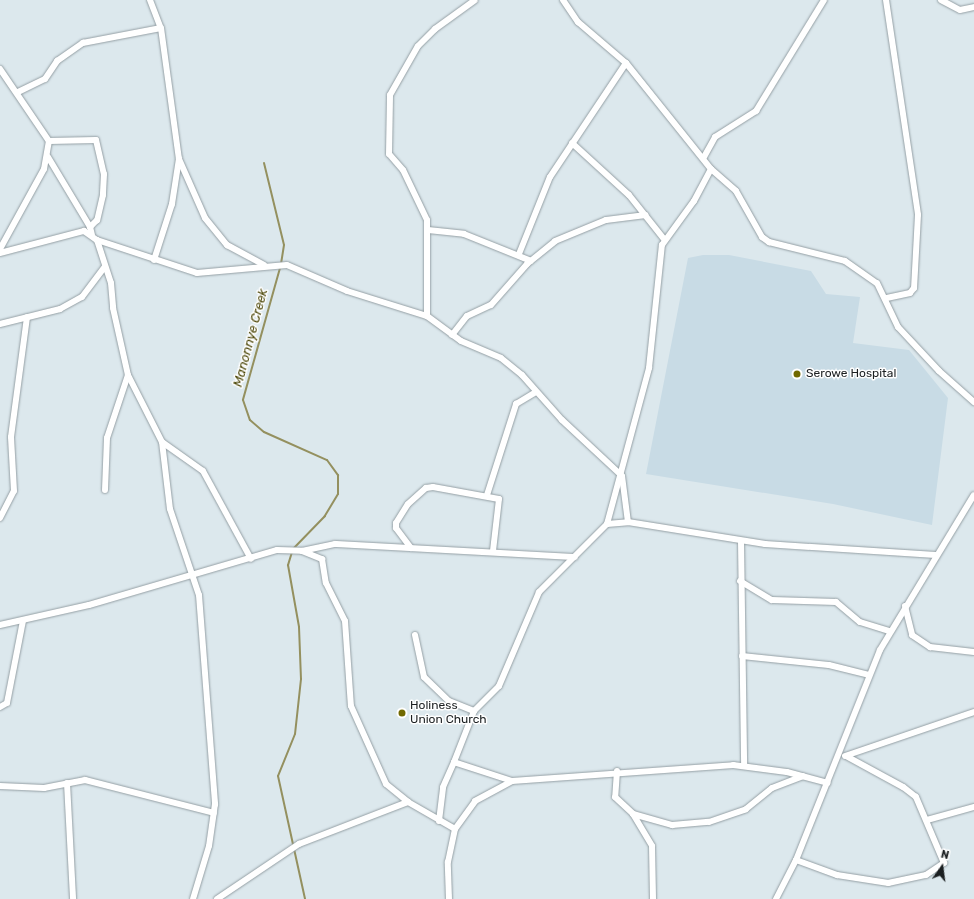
<!DOCTYPE html>
<style>
body{margin:0}
#map{position:relative;width:974px;height:899px;overflow:hidden;background:#dce8ed;font-family:Rubik,sans-serif}
div>[style]{position:absolute}
[style*='--x']{left:calc(var(--x)*1px);top:calc(var(--y)*1px);width:calc(var(--w)*1px);rotate:calc(var(--a)*1deg)}
.built>*{inset:0;background:#c8dbe5}
.stream>*{height:2px;margin:-1px;padding:0 1px;transform-origin:1px;border-radius:1px;background:#94905f}
.roads{filter:drop-shadow(0 0 1px #949fa4) drop-shadow(0 0 1px #949fa4)}
.minor>*{height:6px;margin:-3px;padding:0 3px;transform-origin:3px;border-radius:3px;background:#fff}
.dots>*{width:11px;height:11px;translate:-50% -50%;box-sizing:border-box;border:2px solid #fff;border-radius:50%}
span{translate:-50% -50%;white-space:nowrap;text-align:center;line-height:1.15;-webkit-text-stroke:3px #fff;paint-order:stroke}
.poi-label{font-size:12px;color:#1b1f21}
.left{translate:0 -50%;text-align:left}
.water-label{font-size:13px;color:#4b4607;font-style:italic}
.north{position:absolute;left:922px;top:847px;width:40px;height:40px;-webkit-text-stroke:3px #fff;paint-order:stroke;rotate:14deg;font-size:11px;font-weight:700;line-height:16px;text-align:center;color:#1b1f21}
.north::after{content:'';display:block;margin:auto;width:14px;height:18px;background:#1b1f21;clip-path:polygon(50% 0,100% 100%,50% 72%,0 100%)}
</style>
<div id="map">
<div class="built">
<i style="clip-path:polygon(703px 255px,729px 255px,811px 271px,826px 294px,860px 297px,853px 343px,909px 350px,948px 398px,932px 525px,833px 504px,646px 474px,688px 258px)"></i>
</div>
<div class="stream">
<i style="--x:264;--y:163;--w:84;--a:76.3"></i>
<i style="--x:284;--y:245;--w:18;--a:99"></i>
<i style="--x:280;--y:268;--w:137;--a:105.7"></i>
<i style="--x:243;--y:400;--w:21;--a:71"></i>
<i style="--x:250;--y:420;--w:18;--a:41"></i>
<i style="--x:264;--y:432;--w:69;--a:24"></i>
<i style="--x:327;--y:460;--w:19;--a:54"></i>
<i style="--x:338;--y:475;--w:19;--a:90"></i>
<i style="--x:338;--y:494;--w:26;--a:121"></i>
<i style="--x:325;--y:516;--w:45;--a:134.1"></i>
<i style="--x:292;--y:552;--w:14;--a:107"></i>
<i style="--x:288;--y:565;--w:63;--a:79.9"></i>
<i style="--x:299;--y:627;--w:52;--a:87.8"></i>
<i style="--x:301;--y:679;--w:55;--a:96.2"></i>
<i style="--x:295;--y:734;--w:45;--a:112"></i>
<i style="--x:278;--y:776;--w:126;--a:77.6"></i>
</div>
<div class="roads">
<div class="minor">
<i style="--x:150;--y:0;--w:30;--a:69"></i>
<i style="--x:161;--y:28;--w:132;--a:82.2"></i>
<i style="--x:179;--y:159;--w:64;--a:66.2"></i>
<i style="--x:205;--y:218;--w:35;--a:51"></i>
<i style="--x:227;--y:245;--w:42;--a:28.4"></i>
<i style="--x:563;--y:0;--w:27;--a:56"></i>
<i style="--x:578;--y:22;--w:63;--a:40.5"></i>
<i style="--x:626;--y:63;--w:136;--a:51.3"></i>
<i style="--x:711;--y:169;--w:33;--a:41"></i>
<i style="--x:736;--y:191;--w:53;--a:60.5"></i>
<i style="--x:762;--y:237;--w:9;--a:36"></i>
<i style="--x:769;--y:242;--w:78;--a:14"></i>
<i style="--x:845;--y:261;--w:39;--a:35"></i>
<i style="--x:877;--y:283;--w:49;--a:64.5"></i>
<i style="--x:898;--y:327;--w:60;--a:47"></i>
<i style="--x:939;--y:371;--w:47;--a:41.5"></i>
<i style="--x:886;--y:0;--w:217;--a:81.5"></i>
<i style="--x:918;--y:215;--w:73;--a:93.1"></i>
<i style="--x:914;--y:288;--w:6;--a:129"></i>
<i style="--x:910;--y:293;--w:25;--a:168"></i>
<i style="--x:941;--y:0;--w:21;--a:28"></i>
<i style="--x:960;--y:10;--w:14;--a:-12"></i>
<i style="--x:0;--y:69;--w:87;--a:55.8"></i>
<i style="--x:49;--y:141;--w:47;--a:-1.2"></i>
<i style="--x:96;--y:140;--w:35;--a:77"></i>
<i style="--x:104;--y:174;--w:21;--a:93"></i>
<i style="--x:103;--y:195;--w:26;--a:103"></i>
<i style="--x:97;--y:220;--w:10;--a:135"></i>
<i style="--x:90;--y:227;--w:8;--a:76"></i>
<i style="--x:18;--y:92;--w:30;--a:-26"></i>
<i style="--x:45;--y:79;--w:22;--a:-56"></i>
<i style="--x:57;--y:61;--w:32;--a:-35"></i>
<i style="--x:83;--y:43;--w:79;--a:-10.9"></i>
<i style="--x:572;--y:143;--w:77;--a:42.4"></i>
<i style="--x:629;--y:195;--w:56;--a:51.5"></i>
<i style="--x:48;--y:157;--w:82;--a:59"></i>
<i style="--x:704;--y:157;--w:23;--a:-61"></i>
<i style="--x:715;--y:137;--w:49;--a:-32.4"></i>
<i style="--x:756;--y:111;--w:130;--a:-58.5"></i>
<i style="--x:428;--y:230;--w:36;--a:6"></i>
<i style="--x:464;--y:234;--w:72;--a:21.9"></i>
<i style="--x:97;--y:240;--w:45;--a:72"></i>
<i style="--x:111;--y:283;--w:25;--a:85"></i>
<i style="--x:113;--y:308;--w:69;--a:77.4"></i>
<i style="--x:128;--y:375;--w:75;--a:63.1"></i>
<i style="--x:162;--y:442;--w:67;--a:83.2"></i>
<i style="--x:170;--y:509;--w:91;--a:71.4"></i>
<i style="--x:199;--y:595;--w:210;--a:85.6"></i>
<i style="--x:215;--y:804;--w:42;--a:98.1"></i>
<i style="--x:209;--y:846;--w:55;--a:106.8"></i>
<i style="--x:0;--y:249;--w:91;--a:-61.2"></i>
<i style="--x:44;--y:169;--w:28;--a:-80"></i>
<i style="--x:0;--y:253;--w:87;--a:-14.7"></i>
<i style="--x:84;--y:231;--w:16;--a:35"></i>
<i style="--x:97;--y:240;--w:105;--a:18.3"></i>
<i style="--x:197;--y:273;--w:90;--a:-5.1"></i>
<i style="--x:287;--y:265;--w:65;--a:23.4"></i>
<i style="--x:347;--y:291;--w:84;--a:17.4"></i>
<i style="--x:427;--y:316;--w:42;--a:36.3"></i>
<i style="--x:461;--y:341;--w:43;--a:23"></i>
<i style="--x:501;--y:358;--w:27;--a:39"></i>
<i style="--x:522;--y:375;--w:60;--a:48.4"></i>
<i style="--x:562;--y:420;--w:82;--a:43"></i>
<i style="--x:622;--y:476;--w:46;--a:82.6"></i>
<i style="--x:519;--y:254;--w:83;--a:-68.1"></i>
<i style="--x:550;--y:177;--w:137;--a:-56.3"></i>
<i style="--x:154;--y:260;--w:59;--a:-72.2"></i>
<i style="--x:172;--y:204;--w:46;--a:-81.2"></i>
<i style="--x:427;--y:316;--w:96;--a:-90"></i>
<i style="--x:427;--y:220;--w:55;--a:-115.6"></i>
<i style="--x:403;--y:170;--w:21;--a:-131"></i>
<i style="--x:389;--y:154;--w:59;--a:-89"></i>
<i style="--x:390;--y:95;--w:56;--a:-60.3"></i>
<i style="--x:418;--y:46;--w:24;--a:-45"></i>
<i style="--x:435;--y:29;--w:49;--a:-35.9"></i>
<i style="--x:0;--y:324;--w:62;--a:-14"></i>
<i style="--x:60;--y:309;--w:25;--a:-29"></i>
<i style="--x:82;--y:297;--w:38;--a:-53"></i>
<i style="--x:452;--y:335;--w:24;--a:-52"></i>
<i style="--x:467;--y:316;--w:26;--a:-25"></i>
<i style="--x:491;--y:305;--w:55;--a:-48.7"></i>
<i style="--x:527;--y:264;--w:36;--a:-39"></i>
<i style="--x:555;--y:241;--w:55;--a:-22.4"></i>
<i style="--x:606;--y:220;--w:40;--a:-7.1"></i>
<i style="--x:162;--y:442;--w:50;--a:35.3"></i>
<i style="--x:203;--y:471;--w:100;--a:61.4"></i>
<i style="--x:105;--y:490;--w:52;--a:-87.8"></i>
<i style="--x:107;--y:438;--w:66;--a:-71.6"></i>
<i style="--x:487;--y:495;--w:96;--a:-72.3"></i>
<i style="--x:516;--y:404;--w:23;--a:-31"></i>
<i style="--x:0;--y:518;--w:30;--a:-63"></i>
<i style="--x:14;--y:491;--w:54;--a:-93.2"></i>
<i style="--x:11;--y:437;--w:121;--a:-82.4"></i>
<i style="--x:607;--y:524;--w:21;--a:-5"></i>
<i style="--x:628;--y:522;--w:139;--a:9.1"></i>
<i style="--x:765;--y:544;--w:171;--a:3.7"></i>
<i style="--x:741;--y:541;--w:225;--a:89.2"></i>
<i style="--x:411;--y:548;--w:25;--a:-127"></i>
<i style="--x:396;--y:528;--w:5;--a:-90"></i>
<i style="--x:396;--y:523;--w:22;--a:-58"></i>
<i style="--x:408;--y:504;--w:24;--a:-42"></i>
<i style="--x:426;--y:488;--w:7;--a:-8"></i>
<i style="--x:433;--y:487;--w:67;--a:10.3"></i>
<i style="--x:499;--y:499;--w:52;--a:96.6"></i>
<i style="--x:302;--y:551;--w:22;--a:22"></i>
<i style="--x:322;--y:559;--w:24;--a:81"></i>
<i style="--x:326;--y:583;--w:42;--a:63.4"></i>
<i style="--x:345;--y:621;--w:85;--a:86"></i>
<i style="--x:351;--y:706;--w:85;--a:65.8"></i>
<i style="--x:386;--y:784;--w:28;--a:39"></i>
<i style="--x:740;--y:581;--w:37;--a:31"></i>
<i style="--x:772;--y:600;--w:64;--a:1.8"></i>
<i style="--x:836;--y:602;--w:31;--a:40"></i>
<i style="--x:860;--y:622;--w:30;--a:17"></i>
<i style="--x:905;--y:606;--w:30;--a:76"></i>
<i style="--x:912;--y:635;--w:22;--a:34"></i>
<i style="--x:930;--y:647;--w:44;--a:6.5"></i>
<i style="--x:0;--y:625;--w:91;--a:-12.7"></i>
<i style="--x:89;--y:605;--w:196;--a:-16.3"></i>
<i style="--x:277;--y:550;--w:25;--a:2"></i>
<i style="--x:302;--y:551;--w:34;--a:-12"></i>
<i style="--x:335;--y:544;--w:240;--a:3.1"></i>
<i style="--x:415;--y:635;--w:43;--a:77.9"></i>
<i style="--x:424;--y:677;--w:35;--a:44"></i>
<i style="--x:449;--y:701;--w:27;--a:22"></i>
<i style="--x:742;--y:656;--w:87;--a:5.9"></i>
<i style="--x:829;--y:665;--w:41;--a:14"></i>
<i style="--x:0;--y:707;--w:8;--a:-30"></i>
<i style="--x:7;--y:703;--w:84;--a:-79"></i>
<i style="--x:845;--y:756;--w:136;--a:-18.8"></i>
<i style="--x:617;--y:771;--w:26;--a:94"></i>
<i style="--x:615;--y:797;--w:25;--a:43"></i>
<i style="--x:633;--y:814;--w:37;--a:59"></i>
<i style="--x:652;--y:846;--w:53;--a:88.9"></i>
<i style="--x:512;--y:781;--w:61;--a:-161.9"></i>
<i style="--x:454;--y:762;--w:55;--a:-68.6"></i>
<i style="--x:474;--y:711;--w:35;--a:-45"></i>
<i style="--x:499;--y:686;--w:102;--a:-66.9"></i>
<i style="--x:539;--y:592;--w:96;--a:-45"></i>
<i style="--x:607;--y:524;--w:162;--a:-74.9"></i>
<i style="--x:649;--y:368;--w:124;--a:-84"></i>
<i style="--x:662;--y:245;--w:54;--a:-54"></i>
<i style="--x:694;--y:201;--w:36;--a:-62"></i>
<i style="--x:67;--y:783;--w:116;--a:87"></i>
<i style="--x:0;--y:786;--w:44;--a:2.6"></i>
<i style="--x:44;--y:788;--w:42;--a:-11"></i>
<i style="--x:85;--y:780;--w:133;--a:14.3"></i>
<i style="--x:633;--y:814;--w:41;--a:15.8"></i>
<i style="--x:672;--y:825;--w:37;--a:-5"></i>
<i style="--x:709;--y:822;--w:39;--a:-19"></i>
<i style="--x:746;--y:809;--w:33;--a:-39"></i>
<i style="--x:772;--y:788;--w:33;--a:-21"></i>
<i style="--x:927;--y:820;--w:49;--a:-15.5"></i>
<i style="--x:439;--y:821;--w:34;--a:-83"></i>
<i style="--x:443;--y:787;--w:27;--a:-66"></i>
<i style="--x:796;--y:860;--w:44;--a:20.1"></i>
<i style="--x:837;--y:875;--w:52;--a:8.9"></i>
<i style="--x:888;--y:883;--w:39;--a:-12"></i>
<i style="--x:926;--y:875;--w:22;--a:-34"></i>
<i style="--x:944;--y:863;--w:72;--a:-113"></i>
<i style="--x:916;--y:797;--w:16;--a:-142"></i>
<i style="--x:903;--y:787;--w:63;--a:-151.4"></i>
<i style="--x:217;--y:899;--w:99;--a:-33.9"></i>
<i style="--x:299;--y:844;--w:117;--a:-21.1"></i>
<i style="--x:408;--y:802;--w:54;--a:29.9"></i>
<i style="--x:449;--y:899;--w:37;--a:-92"></i>
<i style="--x:448;--y:862;--w:34;--a:-78"></i>
<i style="--x:455;--y:829;--w:34;--a:-54"></i>
<i style="--x:475;--y:801;--w:42;--a:-28.4"></i>
<i style="--x:512;--y:781;--w:222;--a:-4.1"></i>
<i style="--x:733;--y:765;--w:54;--a:7.4"></i>
<i style="--x:787;--y:772;--w:42;--a:15"></i>
<i style="--x:776;--y:899;--w:44;--a:-62.9"></i>
<i style="--x:796;--y:860;--w:226;--a:-68.2"></i>
<i style="--x:880;--y:650;--w:181;--a:-58.8"></i>
</div>
</div>
<div class="dots">
<i style="left:797px;top:374px;background:#716900"></i>
<i style="left:402px;top:713px;background:#716900"></i>
</div>
<div class="poi-label">
<span class="left" style="left:806px;top:374px">Serowe Hospital</span>
<span class="left" style="left:410px;top:713px">Holiness<br>Union Church</span>
</div>
<div class="water-label">
<span style="left:251px;top:338px;rotate:-75deg">Manonnye Creek</span>
</div>
<div class="north">N</div>
</div>
